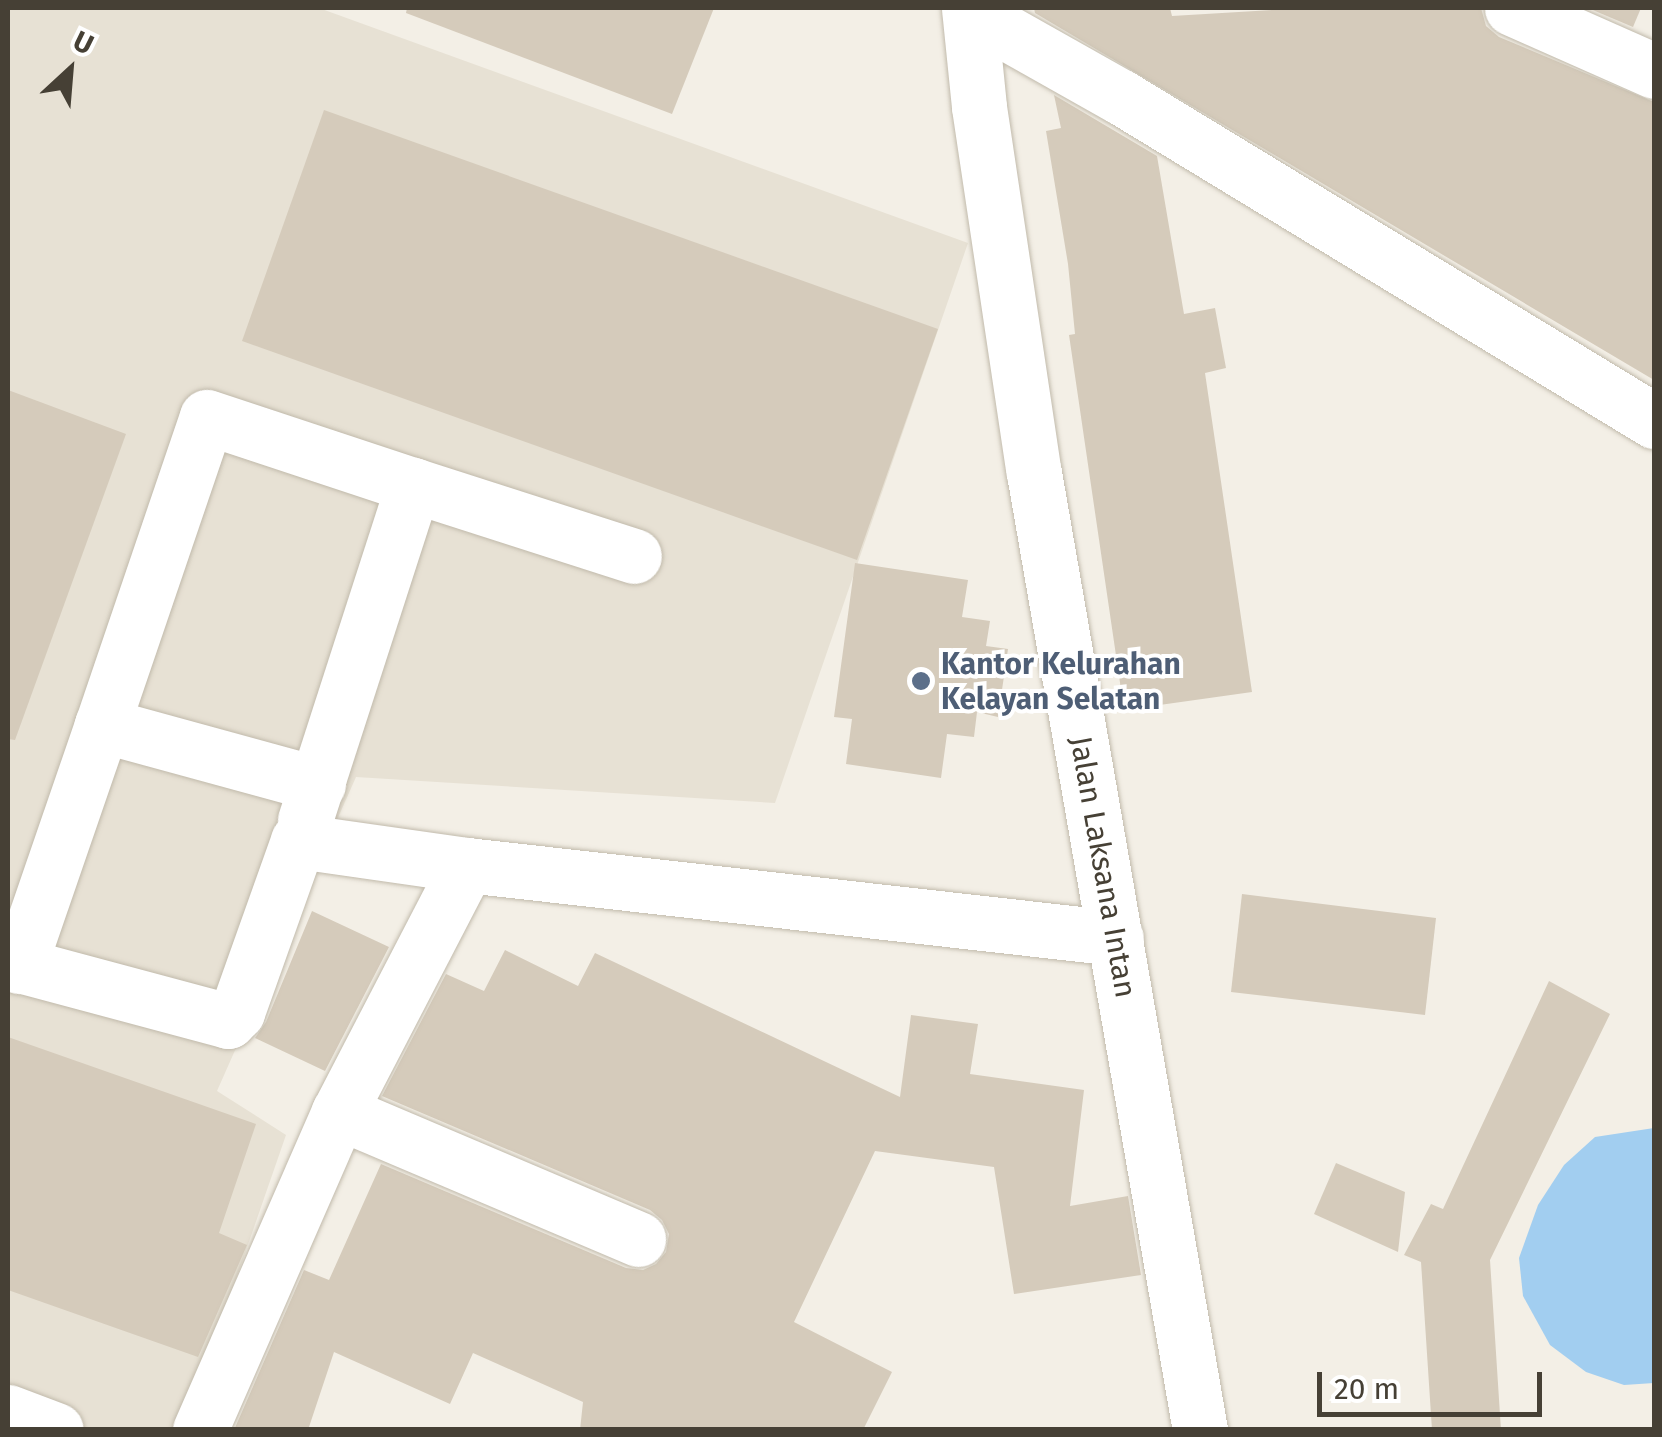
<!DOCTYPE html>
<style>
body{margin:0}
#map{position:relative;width:1662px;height:1437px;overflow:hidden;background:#f3efe6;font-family:"Fira Sans",sans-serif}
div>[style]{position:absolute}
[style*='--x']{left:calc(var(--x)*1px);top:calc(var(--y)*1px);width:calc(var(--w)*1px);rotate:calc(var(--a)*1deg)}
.residential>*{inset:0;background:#e7e1d4}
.water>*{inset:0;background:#a2cef0}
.building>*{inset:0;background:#d5cbbb}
.roads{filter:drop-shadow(0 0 2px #c1baab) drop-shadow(0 0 2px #c1baab)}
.minor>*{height:55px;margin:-27.5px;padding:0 27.5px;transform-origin:27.5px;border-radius:27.5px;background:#fff}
.dots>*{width:28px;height:28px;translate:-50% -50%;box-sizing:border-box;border:5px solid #fff;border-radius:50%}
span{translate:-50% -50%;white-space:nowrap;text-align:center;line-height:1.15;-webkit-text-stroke:8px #fff;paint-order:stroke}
.service-label{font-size:30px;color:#4e5e75;font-weight:700}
.left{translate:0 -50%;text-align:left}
.street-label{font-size:30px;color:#464035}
.frame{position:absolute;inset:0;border:10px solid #464035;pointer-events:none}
.north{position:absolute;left:20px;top:20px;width:100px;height:100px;-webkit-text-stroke:8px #fff;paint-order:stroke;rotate:26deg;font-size:28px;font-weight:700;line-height:40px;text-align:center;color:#464035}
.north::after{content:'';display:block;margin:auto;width:35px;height:45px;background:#464035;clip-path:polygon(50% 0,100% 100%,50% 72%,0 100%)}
.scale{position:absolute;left:1317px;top:1372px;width:225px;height:45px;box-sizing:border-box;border:5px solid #464035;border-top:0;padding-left:12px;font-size:30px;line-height:35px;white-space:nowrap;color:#464035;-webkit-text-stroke:8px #fff;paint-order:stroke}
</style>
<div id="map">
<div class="residential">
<i style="clip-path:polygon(8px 8px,319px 8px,968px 243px,775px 803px,356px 777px,217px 1091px,286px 1135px,184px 1429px,88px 1429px,8px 1397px)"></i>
</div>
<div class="water">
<i style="clip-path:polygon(1654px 1128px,1654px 1383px,1624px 1385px,1586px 1372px,1550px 1345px,1523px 1296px,1519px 1258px,1538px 1205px,1564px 1165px,1595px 1137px)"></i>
</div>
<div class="building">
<i style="clip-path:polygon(407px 8px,714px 8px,672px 114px,406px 13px)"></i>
<i style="clip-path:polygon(1034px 8px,1170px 8px,1172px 16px,1303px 8px,1481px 8px,1486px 26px,1499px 37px,1654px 102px,1654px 380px,1035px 13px)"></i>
<i style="clip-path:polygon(1588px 8px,1641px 8px,1633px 27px)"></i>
<i style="clip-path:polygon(1054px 95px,1157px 156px,1184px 314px,1215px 308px,1226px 368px,1205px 373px,1252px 692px,1124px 710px,1069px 335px,1075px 334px,1068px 264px,1046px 131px,1061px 128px)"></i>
<i style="clip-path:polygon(324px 110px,938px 329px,857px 560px,242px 341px)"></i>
<i style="clip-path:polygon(8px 390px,126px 434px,15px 740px,8px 739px)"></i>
<i style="clip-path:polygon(855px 563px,968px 580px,962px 617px,990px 621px,986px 646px,1008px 649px,998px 717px,977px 712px,974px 737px,947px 734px,941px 778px,846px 764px,852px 719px,834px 717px)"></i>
<i style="clip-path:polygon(1242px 894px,1436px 918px,1425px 1015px,1231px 992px)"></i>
<i style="clip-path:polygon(312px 911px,389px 947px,325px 1071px,255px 1038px,266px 1022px)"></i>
<i style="clip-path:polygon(505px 950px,578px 986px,595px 953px,900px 1097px,911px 1015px,978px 1024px,970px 1074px,1084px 1090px,1070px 1206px,1128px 1196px,1141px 1275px,1014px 1294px,994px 1167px,875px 1151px,794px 1322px,892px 1372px,863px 1430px,580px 1430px,583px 1402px,473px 1353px,450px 1404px,334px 1352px,308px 1430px,234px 1430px,304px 1270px,329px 1280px,381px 1164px,626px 1268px,643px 1270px,656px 1264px,666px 1252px,669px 1234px,662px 1220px,650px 1210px,382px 1096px,446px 974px,484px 991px)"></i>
<i style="clip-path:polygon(1549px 981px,1610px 1014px,1490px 1260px,1501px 1430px,1432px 1430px,1421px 1262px,1404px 1255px,1431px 1204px,1443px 1209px)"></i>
<i style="clip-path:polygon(8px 1037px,256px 1124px,219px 1233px,247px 1245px,198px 1357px,8px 1290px)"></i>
<i style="clip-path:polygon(1336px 1163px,1405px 1192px,1398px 1252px,1314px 1214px)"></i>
</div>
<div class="roads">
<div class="minor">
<i style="--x:969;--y:8;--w:100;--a:84.2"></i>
<i style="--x:979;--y:107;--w:370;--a:81.5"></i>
<i style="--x:1034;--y:473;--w:971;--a:80.16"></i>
<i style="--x:1512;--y:8;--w:155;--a:23.9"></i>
<i style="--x:970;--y:12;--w:173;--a:29.4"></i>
<i style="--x:1121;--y:97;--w:624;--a:31.29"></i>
<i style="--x:318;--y:784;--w:224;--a:-164.7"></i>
<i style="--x:102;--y:725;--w:325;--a:-71.2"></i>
<i style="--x:207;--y:417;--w:217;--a:18.3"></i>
<i style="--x:305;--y:820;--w:352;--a:-72.1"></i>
<i style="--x:413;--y:485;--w:232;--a:17.8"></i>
<i style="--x:8;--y:962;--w:228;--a:15"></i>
<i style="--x:228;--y:1021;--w:13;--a:-45"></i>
<i style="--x:237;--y:1012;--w:182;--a:-70.4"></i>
<i style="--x:298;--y:841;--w:171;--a:8.1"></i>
<i style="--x:467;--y:865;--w:653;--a:6.42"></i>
<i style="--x:19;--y:966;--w:255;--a:-71"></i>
<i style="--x:339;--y:1112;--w:325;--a:23"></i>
<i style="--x:8;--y:1412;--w:51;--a:20.6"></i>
<i style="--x:200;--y:1430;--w:347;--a:-66.4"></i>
<i style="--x:339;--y:1112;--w:278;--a:-62.6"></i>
</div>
</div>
<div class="dots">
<i style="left:921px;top:681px;background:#5c6f8a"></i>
</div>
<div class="service-label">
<span class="left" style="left:941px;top:681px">Kantor Kelurahan<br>Kelayan Selatan</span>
</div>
<div class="street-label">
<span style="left:1103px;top:867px;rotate:80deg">Jalan Laksana Intan</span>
</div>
<div class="frame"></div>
<div class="north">U</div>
<div class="scale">20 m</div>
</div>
